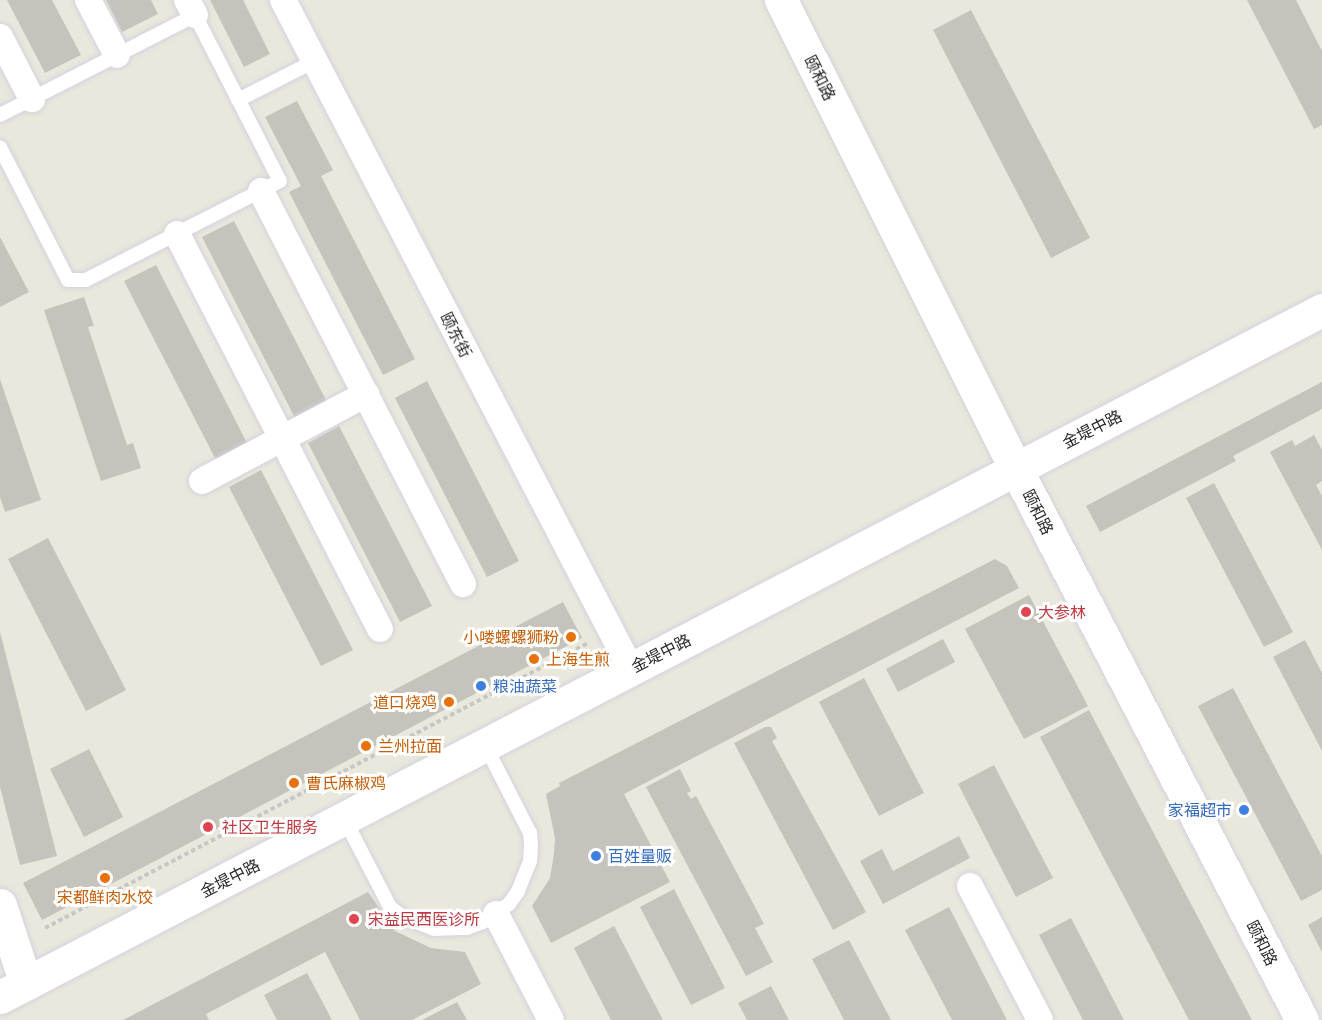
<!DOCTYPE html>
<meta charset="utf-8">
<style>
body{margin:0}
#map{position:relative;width:1322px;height:1020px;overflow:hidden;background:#eae7dc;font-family:Lato,"Noto Sans SC",sans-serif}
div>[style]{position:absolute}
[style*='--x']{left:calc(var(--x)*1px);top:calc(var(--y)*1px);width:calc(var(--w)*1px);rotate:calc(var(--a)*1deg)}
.building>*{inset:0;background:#c5c3bc}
.path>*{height:4px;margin-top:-2px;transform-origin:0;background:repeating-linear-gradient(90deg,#c7c7c7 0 4.5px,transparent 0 7.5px)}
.roads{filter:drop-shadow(0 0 2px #d2d2e0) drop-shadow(0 0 2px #d2d2e0)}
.service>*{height:14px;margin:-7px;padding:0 7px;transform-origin:7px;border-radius:7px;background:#fff}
.minor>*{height:26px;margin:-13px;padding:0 13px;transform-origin:13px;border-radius:13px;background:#fff}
.tertiary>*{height:33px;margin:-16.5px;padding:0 16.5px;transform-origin:16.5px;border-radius:16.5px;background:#fff}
.dots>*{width:16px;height:16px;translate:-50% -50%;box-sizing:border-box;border:3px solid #fff;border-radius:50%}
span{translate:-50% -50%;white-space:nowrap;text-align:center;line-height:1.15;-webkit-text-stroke:6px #fff;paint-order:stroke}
.street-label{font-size:16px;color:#292929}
.health-label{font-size:16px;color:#be3a42}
.left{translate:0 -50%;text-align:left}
.food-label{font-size:16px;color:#c56008}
.right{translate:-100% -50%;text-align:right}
.shop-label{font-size:16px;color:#366cbe}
</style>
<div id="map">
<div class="building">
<i style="clip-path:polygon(7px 0,52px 0,81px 55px,45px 73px)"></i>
<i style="clip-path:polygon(106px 0,151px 0,158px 14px,122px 32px)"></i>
<i style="clip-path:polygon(210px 0,243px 0,270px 54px,244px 67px)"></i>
<i style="clip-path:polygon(1247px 0,1296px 0,1322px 51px,1322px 125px,1314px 129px)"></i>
<i style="clip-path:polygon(971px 10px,1090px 238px,1051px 258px,933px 30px)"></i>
<i style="clip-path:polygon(297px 101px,333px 170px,321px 176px,415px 359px,383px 375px,289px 192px,301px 186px,265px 117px)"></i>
<i style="clip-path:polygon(234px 221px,328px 404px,296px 420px,202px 237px)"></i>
<i style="clip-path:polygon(0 237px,29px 292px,0 307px)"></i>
<i style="clip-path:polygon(156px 265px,249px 447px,218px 464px,124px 281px)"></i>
<i style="clip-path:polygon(84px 297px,94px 326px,88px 327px,127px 445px,133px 443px,141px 468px,101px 481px,44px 310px)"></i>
<i style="clip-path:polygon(0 379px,41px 500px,5px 512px,0 497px)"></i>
<i style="clip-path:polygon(427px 381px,519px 561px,487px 577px,395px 398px)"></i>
<i style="clip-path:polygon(1322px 382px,1322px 409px,1233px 456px,1236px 461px,1100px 532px,1086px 506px)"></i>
<i style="clip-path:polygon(339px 426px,432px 606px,400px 622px,308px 443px)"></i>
<i style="clip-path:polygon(1314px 435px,1322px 450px,1322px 481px,1316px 485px,1322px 496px,1322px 550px,1270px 452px,1292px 440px,1295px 446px)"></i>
<i style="clip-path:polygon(261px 470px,353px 650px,321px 666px,229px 487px)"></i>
<i style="clip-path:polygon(1214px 483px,1293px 632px,1264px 647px,1186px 498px)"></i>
<i style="clip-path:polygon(48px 538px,126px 690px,86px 711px,8px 559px)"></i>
<i style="clip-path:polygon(995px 559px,1007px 566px,1019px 588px,624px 794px,670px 882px,551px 943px,532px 906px,550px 878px,554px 854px,555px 838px,546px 794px,560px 786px,559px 783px)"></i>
<i style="clip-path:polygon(1029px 595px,1088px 706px,1024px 739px,965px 629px)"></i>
<i style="clip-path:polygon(563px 602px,582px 638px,42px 920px,23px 883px)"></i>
<i style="clip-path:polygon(0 632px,57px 856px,20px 865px,0 787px)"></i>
<i style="clip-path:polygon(943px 639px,955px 662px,898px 692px,886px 669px)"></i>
<i style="clip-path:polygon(1305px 640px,1322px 673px,1322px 751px,1273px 657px)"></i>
<i style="clip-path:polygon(864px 678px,924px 793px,879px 816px,819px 702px)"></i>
<i style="clip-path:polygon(1233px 688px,1322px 856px,1322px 890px,1301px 901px,1198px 706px)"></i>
<i style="clip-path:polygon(1089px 710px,1252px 1020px,1189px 1020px,1040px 737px)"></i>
<i style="clip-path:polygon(765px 727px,771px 727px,777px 738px,772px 741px,866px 912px,833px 930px,734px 743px)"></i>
<i style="clip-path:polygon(89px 749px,123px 817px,84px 837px,50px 769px)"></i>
<i style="clip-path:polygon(994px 765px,1053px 878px,1016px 897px,958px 784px)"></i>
<i style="clip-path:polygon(680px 769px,691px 791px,687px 793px,691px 799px,696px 796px,764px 924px,755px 928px,773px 962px,746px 976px,646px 787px)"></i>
<i style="clip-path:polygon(959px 836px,970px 858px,883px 904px,860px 861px,882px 849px,893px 871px)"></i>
<i style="clip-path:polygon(674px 889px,725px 988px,691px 1005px,640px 907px)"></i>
<i style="clip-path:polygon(368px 892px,395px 931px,431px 948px,465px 952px,481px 984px,412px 1020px,360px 1020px,325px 952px,206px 1014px,209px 1020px,123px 1020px)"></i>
<i style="clip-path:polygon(949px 907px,1007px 1020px,952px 1020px,905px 930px)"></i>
<i style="clip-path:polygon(1322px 917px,1322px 952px,1308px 925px)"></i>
<i style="clip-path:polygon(1071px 918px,1124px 1020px,1083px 1020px,1039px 935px)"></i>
<i style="clip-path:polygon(614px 926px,663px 1020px,611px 1020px,574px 948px)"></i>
<i style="clip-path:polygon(849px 940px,891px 1020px,844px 1020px,812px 959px)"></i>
<i style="clip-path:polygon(307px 973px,332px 1020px,277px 1020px,264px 995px)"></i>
<i style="clip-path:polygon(771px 986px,789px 1020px,747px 1020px,738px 1003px)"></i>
<i style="clip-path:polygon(457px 1002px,467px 1020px,422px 1020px)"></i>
</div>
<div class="path">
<i style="--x:45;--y:928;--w:615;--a:-27.69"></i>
</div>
<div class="roads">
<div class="service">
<i style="--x:238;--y:100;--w:86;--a:-26.9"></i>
<i style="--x:0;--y:115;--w:219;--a:-27.1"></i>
<i style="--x:195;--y:15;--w:186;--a:62.9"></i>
<i style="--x:280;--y:181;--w:218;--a:153"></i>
<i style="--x:86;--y:280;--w:18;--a:180"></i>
<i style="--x:68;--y:280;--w:149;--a:-117.1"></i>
<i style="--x:344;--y:818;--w:100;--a:62.7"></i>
<i style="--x:390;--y:907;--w:16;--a:38"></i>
<i style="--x:403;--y:917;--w:33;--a:21"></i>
<i style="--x:434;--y:929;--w:33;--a:-2"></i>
<i style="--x:467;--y:928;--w:17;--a:-21"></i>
<i style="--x:483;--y:922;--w:32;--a:-35"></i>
<i style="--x:509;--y:904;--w:16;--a:-55"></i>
<i style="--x:518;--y:891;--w:32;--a:-68"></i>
<i style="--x:530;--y:861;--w:15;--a:-86"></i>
<i style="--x:531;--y:846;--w:13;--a:-94"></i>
<i style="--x:530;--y:833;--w:99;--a:-117.1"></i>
</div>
<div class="minor">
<i style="--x:88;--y:0;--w:62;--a:62.2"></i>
<i style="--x:187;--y:0;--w:17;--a:62"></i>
<i style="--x:283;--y:0;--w:754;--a:62.52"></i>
<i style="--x:0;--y:37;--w:70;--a:62.7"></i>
<i style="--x:261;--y:191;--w:442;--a:62.8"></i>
<i style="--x:177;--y:234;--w:444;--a:62.8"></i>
<i style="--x:202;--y:481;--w:186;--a:-27.9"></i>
<i style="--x:970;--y:886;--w:151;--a:62.4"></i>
<i style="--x:496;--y:914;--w:119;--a:62.6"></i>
</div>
<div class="tertiary">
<i style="--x:781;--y:0;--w:525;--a:63.39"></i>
<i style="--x:1016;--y:469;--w:621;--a:62.57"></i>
<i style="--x:0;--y:905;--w:83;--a:71.8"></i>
<i style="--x:0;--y:997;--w:1490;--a:-27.46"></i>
</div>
</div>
<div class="dots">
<i style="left:1026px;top:612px;background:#e0444e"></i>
<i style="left:571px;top:637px;background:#e8710a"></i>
<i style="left:534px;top:659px;background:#e8710a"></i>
<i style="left:481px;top:686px;background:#3f7fe0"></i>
<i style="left:449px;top:702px;background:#e8710a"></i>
<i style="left:366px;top:746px;background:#e8710a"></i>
<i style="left:294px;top:783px;background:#e8710a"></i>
<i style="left:1244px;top:810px;background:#3f7fe0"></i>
<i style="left:208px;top:827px;background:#e0444e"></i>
<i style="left:596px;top:856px;background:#3f7fe0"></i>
<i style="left:105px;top:878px;background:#e8710a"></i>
<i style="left:354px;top:919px;background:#e0444e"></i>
</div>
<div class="street-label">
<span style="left:820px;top:78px;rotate:63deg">颐和路</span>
<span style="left:456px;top:335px;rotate:63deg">颐东街</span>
<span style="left:1092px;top:429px;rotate:-27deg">金堤中路</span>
<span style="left:1038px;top:512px;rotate:63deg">颐和路</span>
<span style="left:661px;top:653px;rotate:-27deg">金堤中路</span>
<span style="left:230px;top:878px;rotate:-27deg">金堤中路</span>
<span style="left:1262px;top:943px;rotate:63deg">颐和路</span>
</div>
<div class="health-label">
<span class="left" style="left:1038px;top:612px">大参林</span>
<span class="left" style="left:222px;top:827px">社区卫生服务</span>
<span class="left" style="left:368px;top:919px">宋益民西医诊所</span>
</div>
<div class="food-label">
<span class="right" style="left:559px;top:637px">小喽螺螺狮粉</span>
<span class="left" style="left:546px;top:659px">上海生煎</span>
<span class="right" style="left:437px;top:702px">道口烧鸡</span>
<span class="left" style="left:378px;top:746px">兰州拉面</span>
<span class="left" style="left:306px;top:783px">曹氏麻椒鸡</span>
<span style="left:105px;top:897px">宋都鲜肉水饺</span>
</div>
<div class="shop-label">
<span class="left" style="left:493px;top:686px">粮油蔬菜</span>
<span class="right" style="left:1232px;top:810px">家福超市</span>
<span class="left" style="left:608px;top:856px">百姓量贩</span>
</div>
</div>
